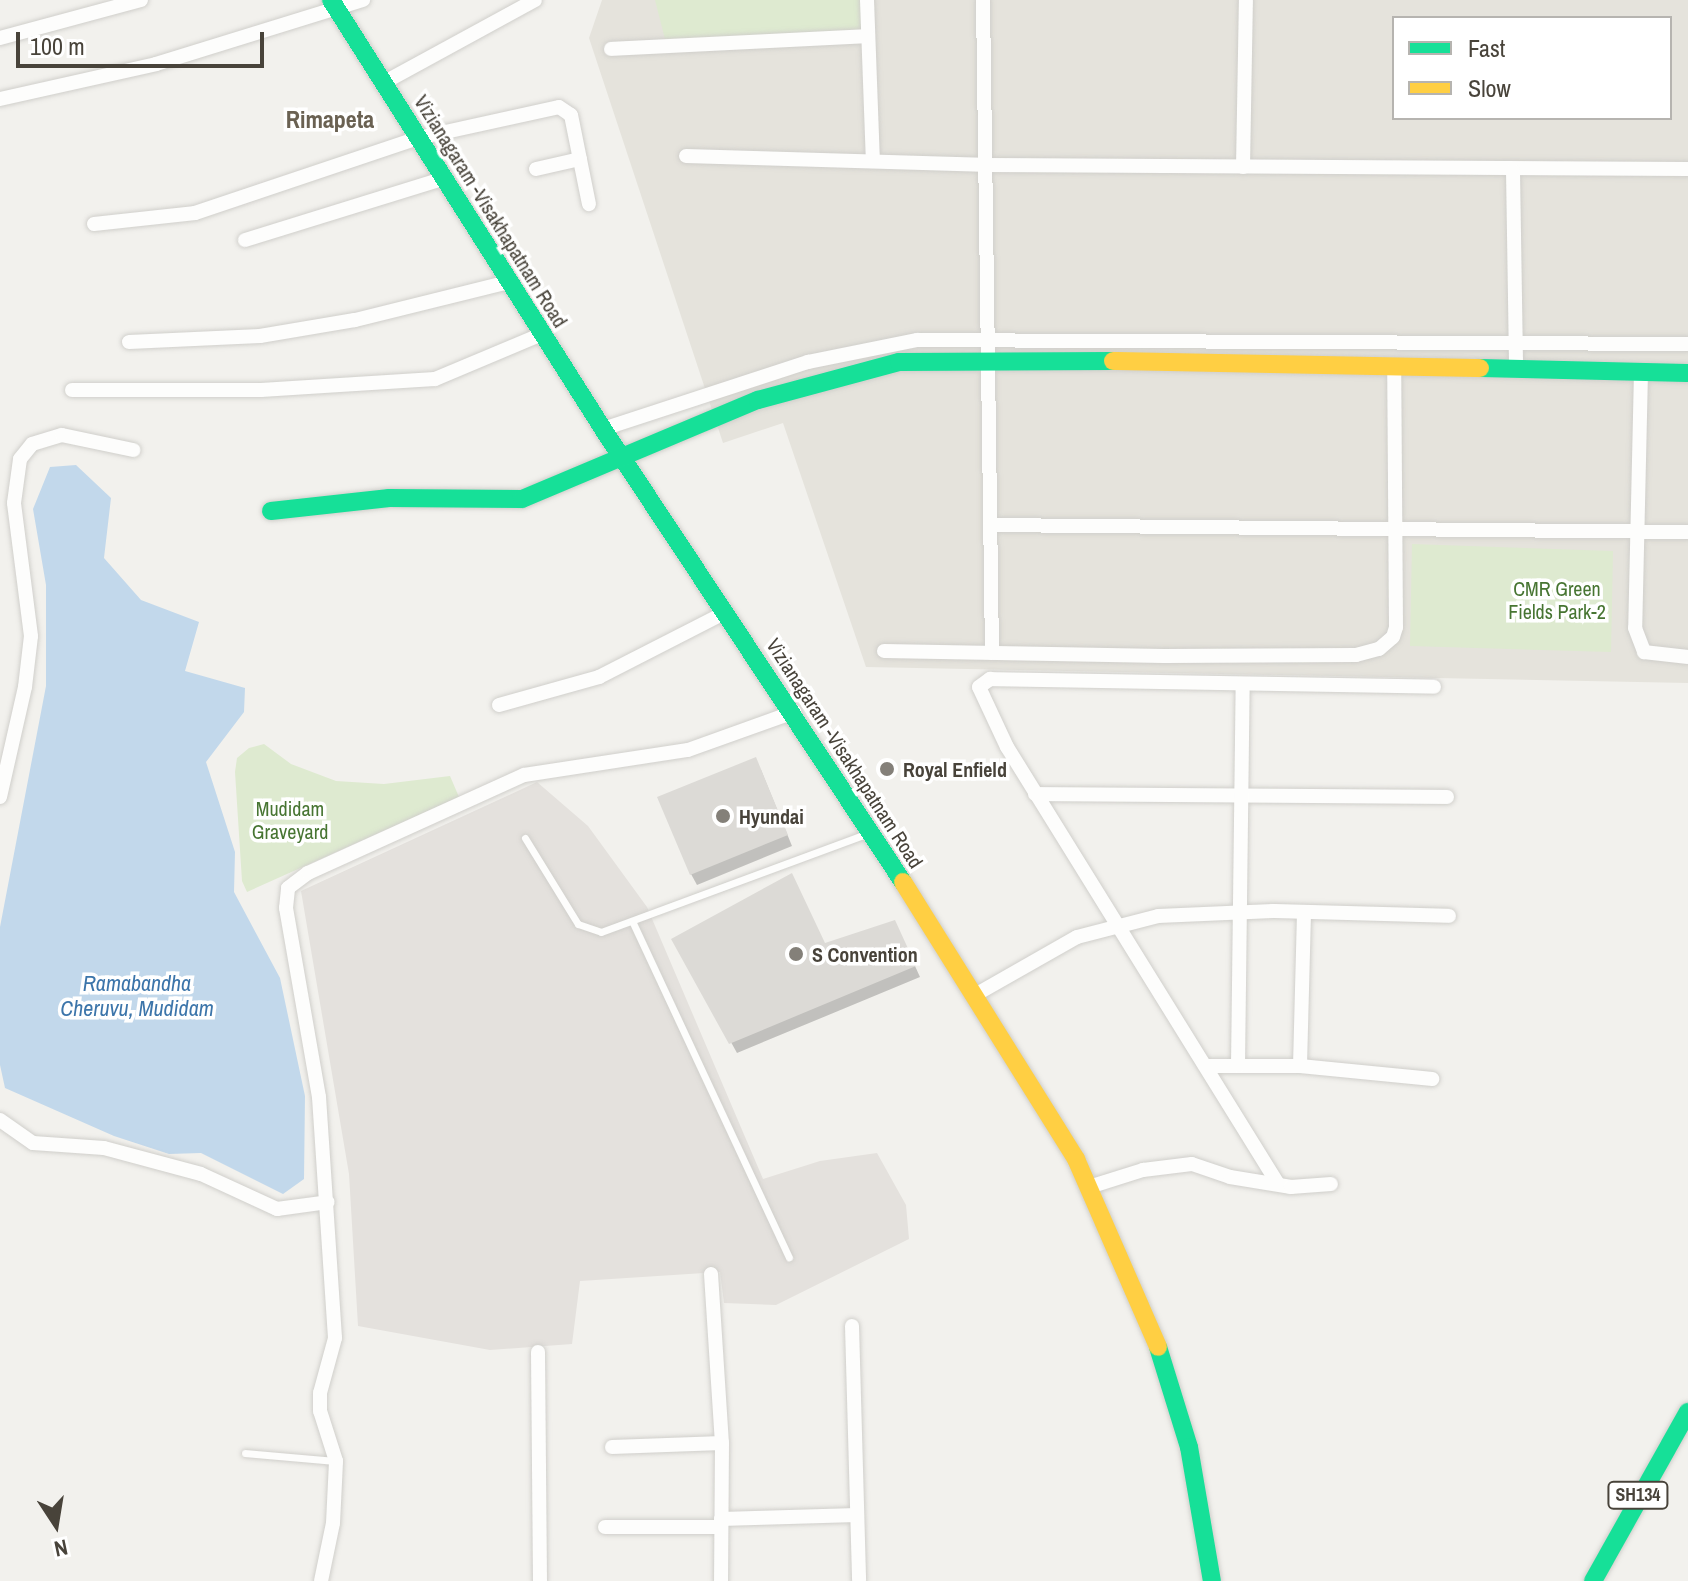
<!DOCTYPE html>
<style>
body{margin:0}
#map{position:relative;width:1688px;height:1581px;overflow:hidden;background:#f2f1ed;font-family:"Archivo Narrow",sans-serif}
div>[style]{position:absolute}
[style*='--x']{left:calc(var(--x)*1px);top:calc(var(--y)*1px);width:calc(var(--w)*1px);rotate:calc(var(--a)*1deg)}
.residential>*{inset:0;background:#e5e3dc}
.industrial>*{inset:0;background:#e4e1dd}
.green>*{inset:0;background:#deead0}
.water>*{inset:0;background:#c2d8eb}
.shadow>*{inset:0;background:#0003}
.building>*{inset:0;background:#dcdad6}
.roads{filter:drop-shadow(0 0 2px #d0cfcb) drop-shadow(0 0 2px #d0cfcb)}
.lane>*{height:7px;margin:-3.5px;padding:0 3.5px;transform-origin:3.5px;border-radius:3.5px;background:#fdfdfc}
.street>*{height:14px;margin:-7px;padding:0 7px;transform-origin:7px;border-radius:7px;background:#fdfdfc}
.fast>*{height:18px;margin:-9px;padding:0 9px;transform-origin:9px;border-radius:9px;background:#16e098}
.slow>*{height:18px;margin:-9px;padding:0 9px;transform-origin:9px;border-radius:9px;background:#ffcf43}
.dots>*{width:22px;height:22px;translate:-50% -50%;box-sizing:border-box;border:4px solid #fff;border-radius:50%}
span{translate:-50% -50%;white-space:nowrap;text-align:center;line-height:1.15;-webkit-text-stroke:7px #fff;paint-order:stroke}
.shield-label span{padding:2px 6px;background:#fff;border:2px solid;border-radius:6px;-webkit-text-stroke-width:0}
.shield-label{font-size:18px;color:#48433a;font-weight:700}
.street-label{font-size:20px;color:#48433a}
.park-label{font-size:20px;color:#477532}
.poi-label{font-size:20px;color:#48433a;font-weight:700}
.left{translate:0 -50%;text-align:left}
.water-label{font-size:22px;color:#3c75aa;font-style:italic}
.quarter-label{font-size:24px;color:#6a6152;font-weight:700}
.legend{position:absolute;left:1392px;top:16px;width:280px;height:104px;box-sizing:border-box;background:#fff;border:2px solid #b6b4b0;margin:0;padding:10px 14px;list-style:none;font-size:24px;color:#48433a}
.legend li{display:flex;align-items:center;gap:16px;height:40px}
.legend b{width:40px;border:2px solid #b6b4b0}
.north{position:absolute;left:16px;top:1485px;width:80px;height:80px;-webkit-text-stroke:6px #fff;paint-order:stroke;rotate:168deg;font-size:22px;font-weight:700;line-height:32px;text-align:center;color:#48433a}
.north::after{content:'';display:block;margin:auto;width:28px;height:36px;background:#48433a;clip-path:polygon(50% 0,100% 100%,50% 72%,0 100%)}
.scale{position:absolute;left:16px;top:32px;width:248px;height:36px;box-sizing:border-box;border:4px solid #48433a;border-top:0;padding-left:10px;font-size:24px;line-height:28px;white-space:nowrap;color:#48433a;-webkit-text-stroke:6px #fff;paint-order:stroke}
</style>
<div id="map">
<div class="residential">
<i style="clip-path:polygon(evenodd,602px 0,1688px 0,1688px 683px,866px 667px,783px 423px,723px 443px,589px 38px,602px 0,1394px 18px,1670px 18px,1670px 118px,1394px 118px,1394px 18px)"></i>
</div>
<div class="industrial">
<i style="clip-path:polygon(537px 782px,588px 826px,647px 907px,763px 1179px,820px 1161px,877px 1153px,906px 1205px,909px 1239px,776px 1305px,724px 1303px,720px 1272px,580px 1281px,572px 1344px,490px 1350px,358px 1326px,349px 1174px,301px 891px)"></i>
</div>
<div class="green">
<i style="clip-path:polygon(655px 0,861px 0,863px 33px,665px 39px)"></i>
<i style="clip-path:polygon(1412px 544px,1613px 551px,1611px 652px,1410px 646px)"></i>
<i style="clip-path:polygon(264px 744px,291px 764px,336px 781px,384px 784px,450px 776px,459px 797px,247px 892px,242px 881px,235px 772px,237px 758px,249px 748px)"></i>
</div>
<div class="water">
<i style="clip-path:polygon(76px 465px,111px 498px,104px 558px,141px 600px,199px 622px,185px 671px,245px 688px,244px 712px,206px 762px,235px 852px,234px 892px,280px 978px,305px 1096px,304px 1179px,283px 1194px,201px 1153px,169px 1154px,114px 1136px,5px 1088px,0 1065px,0 927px,46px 686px,46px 585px,33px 509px,50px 467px)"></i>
</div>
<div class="shadow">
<i style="clip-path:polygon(761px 770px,792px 846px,697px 885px,691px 874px)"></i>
<i style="clip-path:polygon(900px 933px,920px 977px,737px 1053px,674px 939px,825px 945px)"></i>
</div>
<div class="building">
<i style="clip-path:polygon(756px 757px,788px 835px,690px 875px,657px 797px)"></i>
<i style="clip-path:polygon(792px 873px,825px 943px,895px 920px,916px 966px,729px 1044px,671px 939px)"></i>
</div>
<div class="roads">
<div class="lane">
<i style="--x:525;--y:838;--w:101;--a:58.4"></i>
<i style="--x:578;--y:924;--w:24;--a:19"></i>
<i style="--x:601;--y:932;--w:285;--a:-20.3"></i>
<i style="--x:633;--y:923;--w:369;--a:65"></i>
<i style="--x:245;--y:1453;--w:90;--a:5.1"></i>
</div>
<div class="street">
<i style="--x:867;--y:0;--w:161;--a:87.9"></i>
<i style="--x:983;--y:0;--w:653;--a:89.21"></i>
<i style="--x:0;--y:38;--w:146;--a:-15.1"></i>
<i style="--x:611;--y:49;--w:257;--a:-2.9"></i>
<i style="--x:383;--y:83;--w:173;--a:-28.6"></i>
<i style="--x:0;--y:99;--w:160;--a:-12.6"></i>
<i style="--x:156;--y:64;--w:217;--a:-17.2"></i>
<i style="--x:686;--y:156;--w:296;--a:1.7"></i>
<i style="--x:982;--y:165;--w:706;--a:0.32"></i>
<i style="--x:1243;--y:167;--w:167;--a:-89"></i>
<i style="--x:536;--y:169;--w:45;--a:-12.8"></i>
<i style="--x:1513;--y:171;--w:199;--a:89.1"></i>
<i style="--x:94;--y:224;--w:102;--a:-6.2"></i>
<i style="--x:195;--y:213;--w:235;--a:-18.6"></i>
<i style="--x:418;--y:138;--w:144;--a:-12.4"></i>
<i style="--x:559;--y:107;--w:14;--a:34"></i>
<i style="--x:571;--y:115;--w:91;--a:78.6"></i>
<i style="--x:245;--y:240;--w:206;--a:-17.2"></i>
<i style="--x:129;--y:342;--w:131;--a:-2.6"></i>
<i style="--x:260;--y:336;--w:96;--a:-9.6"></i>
<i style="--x:355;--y:320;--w:158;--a:-13.9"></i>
<i style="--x:1641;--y:372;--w:256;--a:91.3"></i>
<i style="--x:1635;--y:628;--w:26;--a:69"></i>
<i style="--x:1644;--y:652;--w:44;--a:6.5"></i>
<i style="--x:72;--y:390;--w:189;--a:0"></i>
<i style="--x:261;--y:390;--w:174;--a:-3.6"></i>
<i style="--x:435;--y:379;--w:116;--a:-22.8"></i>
<i style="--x:603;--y:429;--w:216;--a:-18.1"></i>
<i style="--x:808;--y:362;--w:111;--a:-11.4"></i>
<i style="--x:917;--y:340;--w:771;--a:0.3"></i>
<i style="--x:991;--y:525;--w:697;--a:0.58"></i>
<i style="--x:884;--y:651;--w:280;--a:1"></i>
<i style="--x:1164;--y:656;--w:192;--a:-0.3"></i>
<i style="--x:1356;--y:655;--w:24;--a:-15"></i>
<i style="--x:1379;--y:649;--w:18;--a:-41"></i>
<i style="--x:1393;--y:637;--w:10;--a:-73"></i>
<i style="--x:1396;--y:627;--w:260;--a:-90.4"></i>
<i style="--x:499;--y:705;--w:104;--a:-15.6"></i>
<i style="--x:599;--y:677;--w:143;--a:-27.1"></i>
<i style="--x:1035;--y:794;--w:412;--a:0.4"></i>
<i style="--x:0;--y:797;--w:113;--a:-77.2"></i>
<i style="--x:25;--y:687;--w:51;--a:-83.3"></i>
<i style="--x:31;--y:636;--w:134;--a:-97.3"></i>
<i style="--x:14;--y:503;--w:44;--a:-82.2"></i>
<i style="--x:20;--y:459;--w:19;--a:-51"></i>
<i style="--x:32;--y:444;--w:31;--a:-17"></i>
<i style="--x:62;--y:435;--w:73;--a:11.9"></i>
<i style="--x:975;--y:995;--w:117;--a:-29.6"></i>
<i style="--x:1077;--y:937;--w:84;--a:-14.5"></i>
<i style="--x:1158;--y:916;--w:115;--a:-2.5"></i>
<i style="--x:1273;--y:911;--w:176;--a:1.6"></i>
<i style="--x:1207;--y:1066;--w:93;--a:0"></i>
<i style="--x:1300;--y:1066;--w:133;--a:5.6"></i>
<i style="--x:1238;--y:1066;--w:382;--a:-89.3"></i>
<i style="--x:1300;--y:1066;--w:153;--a:-88.5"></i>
<i style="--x:0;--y:1120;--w:40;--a:34.9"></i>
<i style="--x:33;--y:1143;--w:71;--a:4"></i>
<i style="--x:104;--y:1148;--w:100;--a:15"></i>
<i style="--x:201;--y:1174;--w:84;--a:24.7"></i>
<i style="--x:277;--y:1209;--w:51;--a:-7.8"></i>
<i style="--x:1278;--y:1184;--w:514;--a:-121.8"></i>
<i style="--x:1007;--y:747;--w:66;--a:-115"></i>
<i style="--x:979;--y:687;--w:14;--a:-36"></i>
<i style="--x:990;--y:679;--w:444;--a:1"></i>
<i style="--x:1089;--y:1187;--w:57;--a:-17.5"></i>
<i style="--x:1143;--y:1170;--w:49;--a:-7"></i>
<i style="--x:1192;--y:1164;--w:40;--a:18.9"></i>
<i style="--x:1230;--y:1177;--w:62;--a:9.3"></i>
<i style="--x:1291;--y:1187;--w:40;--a:-4.3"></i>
<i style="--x:711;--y:1274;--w:169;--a:86.3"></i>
<i style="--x:722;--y:1443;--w:138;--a:90.4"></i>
<i style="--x:852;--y:1326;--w:255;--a:88.4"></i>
<i style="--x:538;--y:1352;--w:229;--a:89.5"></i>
<i style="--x:612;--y:1447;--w:110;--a:-2.1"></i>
<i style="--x:721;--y:1519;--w:136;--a:-1.7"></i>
<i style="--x:605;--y:1527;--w:116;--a:0"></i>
<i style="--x:321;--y:1581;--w:59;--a:-78.3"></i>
<i style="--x:333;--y:1523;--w:62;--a:-87.2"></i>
<i style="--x:336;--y:1461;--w:52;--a:-107.7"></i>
<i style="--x:320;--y:1411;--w:18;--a:-90"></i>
<i style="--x:320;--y:1393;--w:57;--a:-74.7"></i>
<i style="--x:335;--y:1338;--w:242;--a:-93.8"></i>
<i style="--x:319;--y:1097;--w:192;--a:-99.9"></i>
<i style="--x:286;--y:908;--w:20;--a:-84"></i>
<i style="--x:288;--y:888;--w:25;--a:-37"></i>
<i style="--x:308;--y:873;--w:237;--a:-24.4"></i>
<i style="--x:524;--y:775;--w:166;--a:-8.7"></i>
<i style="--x:688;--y:750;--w:113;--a:-19.7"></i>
</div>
<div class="fast">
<i style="--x:331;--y:0;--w:508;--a:57.62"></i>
<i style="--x:603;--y:429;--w:543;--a:56.49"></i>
<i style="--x:1480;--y:368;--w:208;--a:1.4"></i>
<i style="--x:271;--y:511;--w:119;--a:-6.3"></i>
<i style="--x:389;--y:498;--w:133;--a:0.4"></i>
<i style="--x:522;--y:499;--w:256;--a:-22.8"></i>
<i style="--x:758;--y:400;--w:146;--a:-15.1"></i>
<i style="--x:899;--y:362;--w:214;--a:-0.3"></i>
<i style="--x:1158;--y:1347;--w:105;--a:72.8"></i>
<i style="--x:1189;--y:1447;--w:136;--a:80.3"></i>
<i style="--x:1593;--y:1581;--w:194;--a:-60.7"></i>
</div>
<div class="slow">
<i style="--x:1113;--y:361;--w:367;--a:1.1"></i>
<i style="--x:903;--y:882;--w:327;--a:58"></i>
<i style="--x:1076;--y:1159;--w:205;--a:66.4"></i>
</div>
</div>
<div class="dots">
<i style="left:887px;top:769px;background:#848079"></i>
<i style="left:723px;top:816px;background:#848079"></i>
<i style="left:796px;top:954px;background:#848079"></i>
</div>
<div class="shield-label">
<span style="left:1638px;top:1495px">SH134</span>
</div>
<div class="street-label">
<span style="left:491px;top:211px;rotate:58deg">Vizianagaram -Visakhapatnam Road</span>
<span style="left:845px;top:753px;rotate:57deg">Vizianagaram -Visakhapatnam Road</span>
</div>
<div class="park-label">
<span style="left:1557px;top:600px">CMR Green<br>Fields Park-2</span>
<span style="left:290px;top:820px">Mudidam<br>Graveyard</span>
</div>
<div class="poi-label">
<span class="left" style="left:903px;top:769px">Royal Enfield</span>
<span class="left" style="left:739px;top:816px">Hyundai</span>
<span class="left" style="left:812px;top:954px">S Convention</span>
</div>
<div class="water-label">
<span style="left:137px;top:996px">Ramabandha<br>Cheruvu, Mudidam</span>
</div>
<div class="quarter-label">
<span style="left:330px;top:120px">Rimapeta</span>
</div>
<ul class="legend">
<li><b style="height:10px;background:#16e098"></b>Fast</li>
<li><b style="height:10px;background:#ffcf43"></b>Slow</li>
</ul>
<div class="north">N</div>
<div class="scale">100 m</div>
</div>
